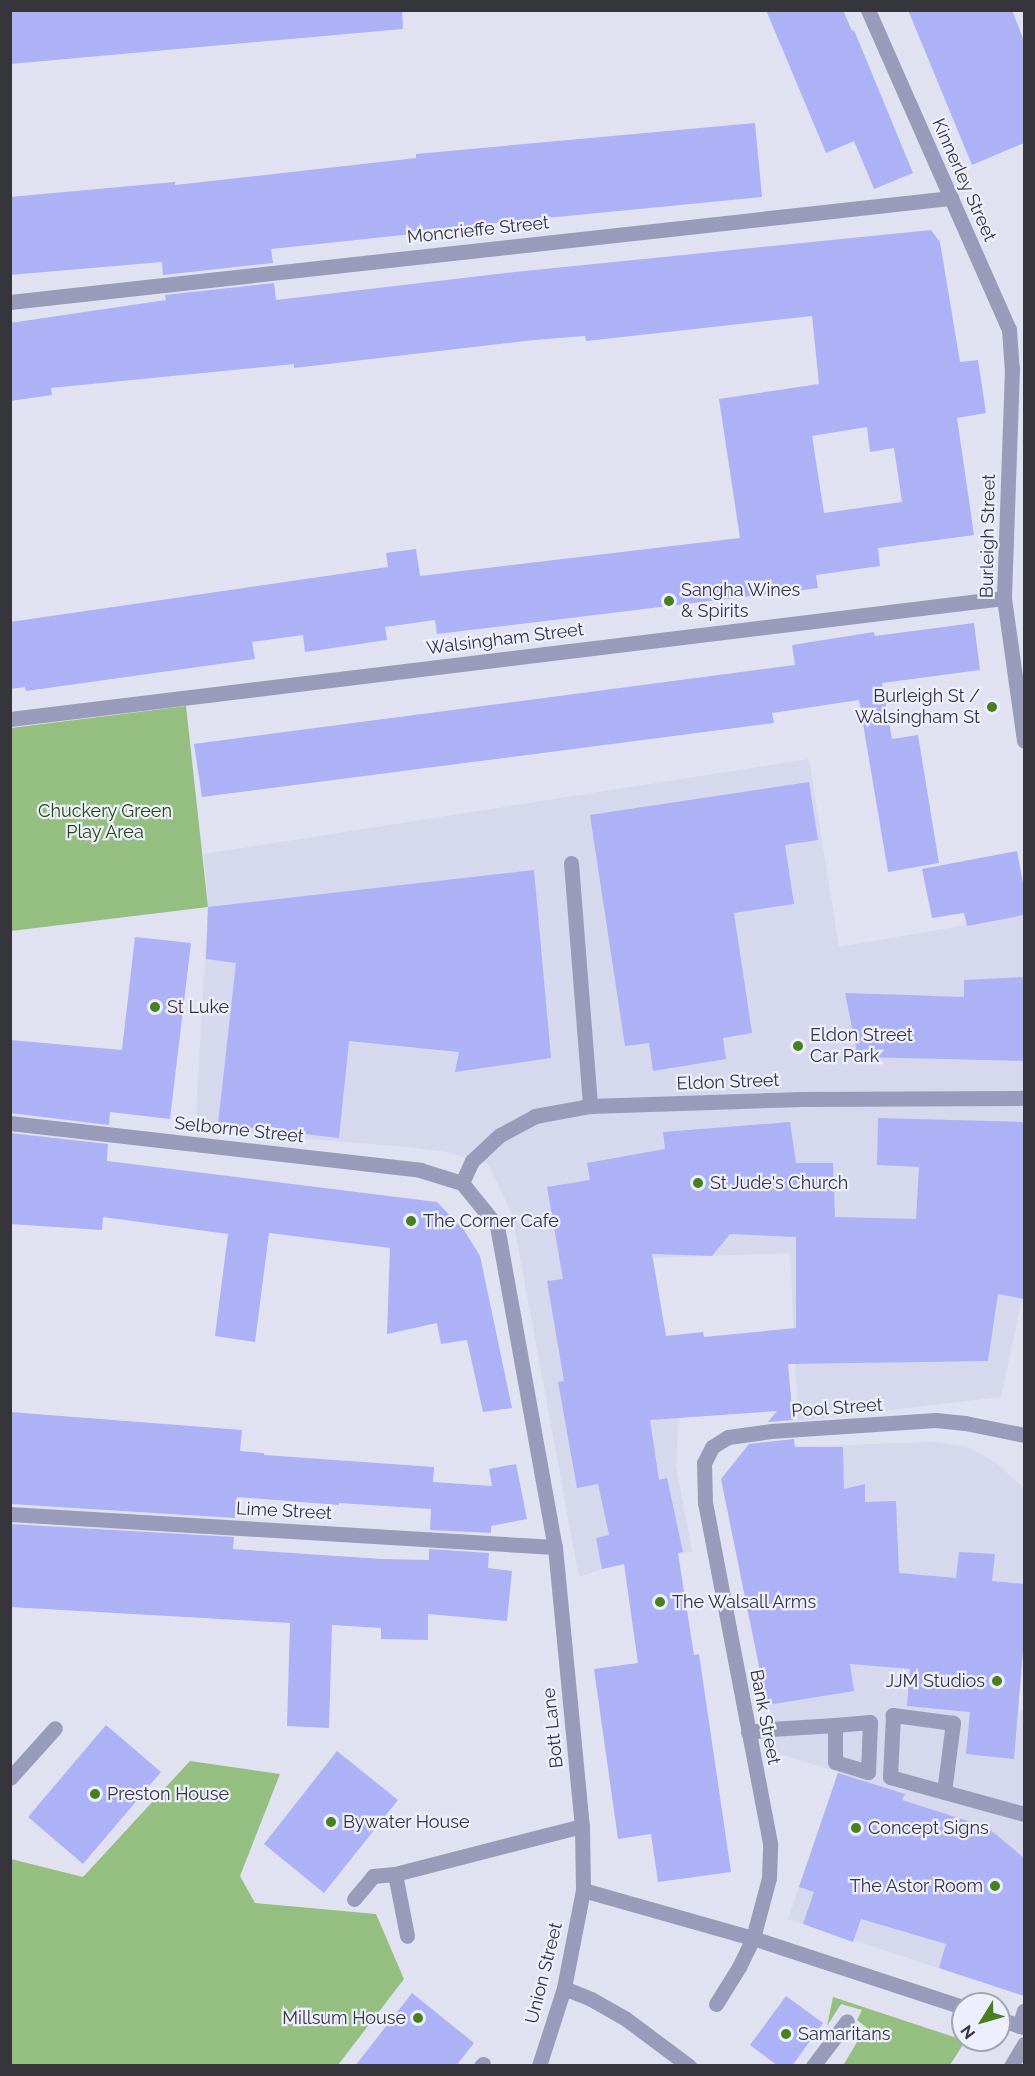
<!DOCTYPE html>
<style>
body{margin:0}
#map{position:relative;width:1035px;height:2076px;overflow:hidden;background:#e1e2f1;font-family:Raleway,sans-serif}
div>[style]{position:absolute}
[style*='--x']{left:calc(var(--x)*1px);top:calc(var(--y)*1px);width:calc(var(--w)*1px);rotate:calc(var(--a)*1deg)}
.built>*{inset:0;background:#d6d8ee}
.green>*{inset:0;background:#95bf80}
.building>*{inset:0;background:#adb1f6}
.minor>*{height:15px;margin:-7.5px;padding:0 7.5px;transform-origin:7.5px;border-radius:7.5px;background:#999bba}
.dots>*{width:16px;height:16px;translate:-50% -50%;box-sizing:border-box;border:3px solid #eeeffe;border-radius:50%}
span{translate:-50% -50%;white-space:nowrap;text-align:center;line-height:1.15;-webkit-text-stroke:4.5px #eeeffe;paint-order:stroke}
.street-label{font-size:18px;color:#35353b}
.poi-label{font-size:18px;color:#35353b}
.left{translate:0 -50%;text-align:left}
.right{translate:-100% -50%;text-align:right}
.park-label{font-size:18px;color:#234a05}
.frame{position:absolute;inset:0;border:12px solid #35353b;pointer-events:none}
.north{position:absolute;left:951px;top:1992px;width:60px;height:60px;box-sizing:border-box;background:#eeeffe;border:2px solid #a4a5b0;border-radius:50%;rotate:233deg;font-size:16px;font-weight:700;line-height:24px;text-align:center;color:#35353b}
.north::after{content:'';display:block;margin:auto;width:21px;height:27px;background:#46811c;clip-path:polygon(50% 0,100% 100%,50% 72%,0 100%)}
</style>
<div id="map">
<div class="built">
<i style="clip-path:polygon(809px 759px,839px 947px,1024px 915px,1024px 1291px,1001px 1397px,798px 1421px,790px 1253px,653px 1258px,679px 1417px,676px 1466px,692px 1552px,602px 1569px,579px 1577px,512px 1214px,488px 1164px,446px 1152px,407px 1147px,195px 1130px,208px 907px,204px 854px)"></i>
<i style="clip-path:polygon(935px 1442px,968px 1447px,995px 1462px,1024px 1488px,1024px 1638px,1018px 1713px,1024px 1709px,1024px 1985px,1021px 1995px,788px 1919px,838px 1772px,776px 1753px,721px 1479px,746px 1448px)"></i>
</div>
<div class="green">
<i style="clip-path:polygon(186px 706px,208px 907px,11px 931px,11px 728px)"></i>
<i style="clip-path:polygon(190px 1761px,280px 1774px,240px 1876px,255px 1903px,376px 1914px,404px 1979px,338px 2065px,11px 2065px,11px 1859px,83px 1877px)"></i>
<i style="clip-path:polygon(833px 1997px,963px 2040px,966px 2040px,950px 2065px,847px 2065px,844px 2064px,866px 2027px,857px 2020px,862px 2010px,841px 2004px,827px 2026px)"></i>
</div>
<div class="building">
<i style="clip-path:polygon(10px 10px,402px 10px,403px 29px,10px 64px)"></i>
<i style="clip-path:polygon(766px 10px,843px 10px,852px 31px,854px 30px,913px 173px,874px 189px,854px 141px,826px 153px)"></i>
<i style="clip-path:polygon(908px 10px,1012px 10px,1024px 41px,1024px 143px,972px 165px)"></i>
<i style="clip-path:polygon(755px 123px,762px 197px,413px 231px,413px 234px,271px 249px,273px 263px,163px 275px,162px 262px,10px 275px,10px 197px,175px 182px,175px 185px,416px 158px,416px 154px)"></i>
<i style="clip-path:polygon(evenodd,931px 230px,940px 242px,960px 362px,978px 360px,986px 413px,957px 418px,974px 535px,878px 548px,880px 566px,816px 575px,818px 588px,437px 634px,435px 620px,385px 627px,387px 640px,305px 652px,303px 635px,252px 642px,255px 659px,26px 691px,25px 687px,10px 689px,10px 622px,388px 567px,386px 553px,416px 549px,420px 576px,740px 538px,719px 399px,819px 384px,812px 316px,586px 341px,585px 336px,534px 340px,294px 368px,294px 364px,51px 388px,52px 395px,10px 401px,10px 323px,166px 300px,165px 295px,274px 283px,276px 300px,515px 272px,931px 230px,867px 427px,870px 452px,894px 448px,902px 502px,824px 513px,812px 436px,867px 427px)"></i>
<i style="clip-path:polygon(974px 623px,980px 670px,882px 683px,892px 739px,918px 735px,939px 863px,888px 872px,859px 700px,772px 713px,774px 723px,202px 797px,194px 744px,795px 665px,792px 645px,874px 632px,875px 636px)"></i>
<i style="clip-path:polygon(809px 782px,818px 840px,785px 845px,794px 904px,734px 913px,752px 1033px,723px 1038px,726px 1059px,653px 1071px,649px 1043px,625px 1046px,590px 815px)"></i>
<i style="clip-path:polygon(1017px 851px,1024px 888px,1024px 915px,967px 926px,964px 913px,932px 918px,922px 869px)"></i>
<i style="clip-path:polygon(534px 870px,551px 1058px,455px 1072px,459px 1052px,349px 1041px,339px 1138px,218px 1124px,236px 963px,206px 959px,208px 907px)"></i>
<i style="clip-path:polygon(135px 937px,191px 943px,170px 1119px,110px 1112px,109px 1125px,10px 1113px,10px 1040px,122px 1050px)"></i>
<i style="clip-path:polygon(1024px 977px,1024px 1061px,858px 1057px,845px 993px,964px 997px,964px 980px)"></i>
<i style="clip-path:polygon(evenodd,878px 1118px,1024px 1122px,1024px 1299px,998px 1294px,988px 1361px,788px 1364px,793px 1420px,768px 1422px,777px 1411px,650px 1420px,659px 1480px,667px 1478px,683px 1552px,678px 1553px,694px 1655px,699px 1654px,731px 1872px,658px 1882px,651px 1834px,618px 1839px,594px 1669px,638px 1663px,624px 1564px,602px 1569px,596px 1538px,609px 1535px,598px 1484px,577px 1488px,558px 1382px,564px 1381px,547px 1281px,563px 1279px,547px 1187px,590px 1180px,587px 1163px,665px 1149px,663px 1132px,790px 1122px,796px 1163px,833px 1163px,835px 1217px,916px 1219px,919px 1167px,877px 1165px,878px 1118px,730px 1234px,796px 1237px,796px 1328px,704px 1337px,703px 1332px,666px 1336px,652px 1254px,712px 1256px,730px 1234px)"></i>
<i style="clip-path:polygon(10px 1133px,108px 1144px,107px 1161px,437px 1202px,464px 1230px,480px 1256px,512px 1408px,483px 1412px,467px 1340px,441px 1344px,437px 1323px,387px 1334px,390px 1248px,269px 1233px,255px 1342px,215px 1336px,228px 1234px,103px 1217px,102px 1230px,10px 1224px)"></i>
<i style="clip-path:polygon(10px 1412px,242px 1430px,240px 1451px,264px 1453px,264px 1455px,434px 1467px,433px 1482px,492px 1486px,489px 1469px,516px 1464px,527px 1519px,491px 1526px,491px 1533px,430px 1530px,431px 1509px,339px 1503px,339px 1505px,237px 1497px,235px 1518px,10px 1504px)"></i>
<i style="clip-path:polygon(794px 1439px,795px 1447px,843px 1447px,844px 1489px,865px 1484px,865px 1502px,896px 1501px,899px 1573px,956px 1578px,959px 1552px,995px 1554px,992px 1581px,1024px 1584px,1024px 1638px,1014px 1759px,966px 1754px,970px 1712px,907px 1706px,910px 1669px,850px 1664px,854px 1691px,767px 1705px,721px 1479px,749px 1444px)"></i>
<i style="clip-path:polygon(10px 1524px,234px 1537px,233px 1549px,382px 1559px,429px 1560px,429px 1549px,489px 1553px,488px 1568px,512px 1571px,507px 1621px,428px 1614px,428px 1640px,381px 1639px,381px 1628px,332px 1625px,329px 1728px,287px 1726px,290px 1623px,10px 1607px)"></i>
<i style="clip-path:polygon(106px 1725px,161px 1772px,83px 1864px,28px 1817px)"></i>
<i style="clip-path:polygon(337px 1751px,398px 1800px,324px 1893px,264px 1844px)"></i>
<i style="clip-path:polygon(838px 1773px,905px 1794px,902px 1800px,987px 1827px,1024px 1858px,1024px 1996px,939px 1968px,946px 1944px,861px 1919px,853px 1942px,803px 1924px,814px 1892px,799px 1887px)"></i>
<i style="clip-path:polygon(412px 1993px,474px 2043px,456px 2066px,355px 2066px)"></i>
<i style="clip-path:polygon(786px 1996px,823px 2023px,792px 2066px,778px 2066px,750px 2045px)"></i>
</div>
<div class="minor">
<i style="--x:868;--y:10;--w:349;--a:66.2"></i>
<i style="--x:1009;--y:329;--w:39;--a:86"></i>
<i style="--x:1012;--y:368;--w:230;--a:92"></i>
<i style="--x:1004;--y:598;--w:144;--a:82"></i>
<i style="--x:10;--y:302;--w:947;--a:-6.31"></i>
<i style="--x:10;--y:719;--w:1001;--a:-6.94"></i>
<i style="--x:571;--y:863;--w:244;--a:85.5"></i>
<i style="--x:10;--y:1123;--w:413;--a:6.5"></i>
<i style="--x:420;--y:1170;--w:44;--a:17.2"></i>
<i style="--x:462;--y:1183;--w:55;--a:50.9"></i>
<i style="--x:497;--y:1226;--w:326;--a:79.8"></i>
<i style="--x:555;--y:1547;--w:280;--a:84.5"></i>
<i style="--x:582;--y:1826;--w:64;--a:89.1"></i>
<i style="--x:583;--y:1890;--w:100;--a:101"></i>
<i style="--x:564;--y:1988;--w:82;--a:107.8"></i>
<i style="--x:462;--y:1183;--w:24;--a:-66"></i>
<i style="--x:472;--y:1161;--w:38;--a:-43"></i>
<i style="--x:500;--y:1135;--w:40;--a:-28"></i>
<i style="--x:535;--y:1116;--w:56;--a:-10.3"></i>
<i style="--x:590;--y:1106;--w:213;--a:-1.9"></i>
<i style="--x:803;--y:1099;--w:221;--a:-0.3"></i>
<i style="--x:10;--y:1514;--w:546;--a:3.47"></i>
<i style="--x:748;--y:1732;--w:23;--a:-7"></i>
<i style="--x:771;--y:1729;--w:64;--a:-3.6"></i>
<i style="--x:835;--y:1725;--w:35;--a:-5"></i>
<i style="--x:870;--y:1722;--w:50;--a:92.3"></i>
<i style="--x:868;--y:1772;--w:34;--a:-163"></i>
<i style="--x:835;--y:1762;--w:37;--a:-90"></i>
<i style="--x:10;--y:1778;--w:67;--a:-48"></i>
<i style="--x:944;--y:1792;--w:70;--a:-82.6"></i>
<i style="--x:953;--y:1723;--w:61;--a:-172.4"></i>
<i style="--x:893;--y:1715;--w:62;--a:92.8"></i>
<i style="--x:890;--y:1777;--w:139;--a:15.4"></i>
<i style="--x:395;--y:1874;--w:63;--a:79"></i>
<i style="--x:583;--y:1890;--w:177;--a:15.8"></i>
<i style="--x:753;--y:1938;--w:221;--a:18.2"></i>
<i style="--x:354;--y:1899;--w:30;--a:-50"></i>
<i style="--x:373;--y:1876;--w:22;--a:-5"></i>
<i style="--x:395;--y:1874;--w:193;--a:-14.4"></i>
<i style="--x:564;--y:1988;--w:29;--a:22"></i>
<i style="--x:591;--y:1999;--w:40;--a:29.7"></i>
<i style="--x:626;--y:2019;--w:79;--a:36.7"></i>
<i style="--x:716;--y:2004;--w:44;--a:-58.1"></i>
<i style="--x:739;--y:1967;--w:32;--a:-64"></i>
<i style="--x:753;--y:1938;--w:62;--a:-75.1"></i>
<i style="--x:769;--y:1878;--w:35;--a:-88"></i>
<i style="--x:770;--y:1843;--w:346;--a:-100.8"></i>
<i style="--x:705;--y:1503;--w:40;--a:-91.4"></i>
<i style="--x:704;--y:1463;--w:18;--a:-63"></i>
<i style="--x:712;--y:1447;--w:19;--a:-32"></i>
<i style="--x:728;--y:1437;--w:43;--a:-7.9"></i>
<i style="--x:771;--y:1431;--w:165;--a:-3.8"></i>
<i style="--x:936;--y:1420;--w:29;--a:6"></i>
<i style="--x:965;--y:1423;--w:60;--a:11.5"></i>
<i style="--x:999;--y:2019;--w:26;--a:18"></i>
<i style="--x:1019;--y:2026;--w:16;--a:-72"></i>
<i style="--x:481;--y:2066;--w:3;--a:-45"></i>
<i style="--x:813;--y:2066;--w:56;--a:-52.9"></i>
<i style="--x:1011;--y:2066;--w:26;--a:-59"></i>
</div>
<div class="dots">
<i style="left:669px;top:601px;background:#46811c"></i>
<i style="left:992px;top:707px;background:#46811c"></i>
<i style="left:155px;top:1007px;background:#46811c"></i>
<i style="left:798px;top:1046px;background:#46811c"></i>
<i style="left:698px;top:1183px;background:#46811c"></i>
<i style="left:411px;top:1221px;background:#46811c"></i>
<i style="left:660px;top:1602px;background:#46811c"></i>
<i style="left:997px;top:1681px;background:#46811c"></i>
<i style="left:95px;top:1794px;background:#46811c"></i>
<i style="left:331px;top:1822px;background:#46811c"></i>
<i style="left:856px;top:1828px;background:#46811c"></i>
<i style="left:995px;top:1886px;background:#46811c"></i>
<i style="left:418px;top:2018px;background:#46811c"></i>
<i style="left:786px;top:2034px;background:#46811c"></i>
</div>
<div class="street-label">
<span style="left:964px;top:180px;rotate:66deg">Kinnerley Street</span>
<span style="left:478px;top:230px;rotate:-6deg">Moncrieffe Street</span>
<span style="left:988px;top:536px;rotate:-89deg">Burleigh Street</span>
<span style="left:505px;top:639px;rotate:-7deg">Walsingham Street</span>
<span style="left:728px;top:1082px;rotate:-2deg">Eldon Street</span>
<span style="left:239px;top:1130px;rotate:6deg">Selborne Street</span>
<span style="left:837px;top:1408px;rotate:-4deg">Pool Street</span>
<span style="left:284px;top:1511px;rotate:3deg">Lime Street</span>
<span style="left:765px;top:1717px;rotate:79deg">Bank Street</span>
<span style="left:553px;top:1728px;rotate:-96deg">Bott Lane</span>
<span style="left:544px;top:1973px;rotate:-76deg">Union Street</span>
</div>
<div class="poi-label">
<span class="left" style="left:681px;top:601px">Sangha Wines<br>&amp; Spirits</span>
<span class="right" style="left:980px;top:707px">Burleigh St /<br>Walsingham St</span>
<span class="left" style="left:167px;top:1007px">St Luke</span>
<span class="left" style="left:810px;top:1046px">Eldon Street<br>Car Park</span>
<span class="left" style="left:710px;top:1183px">St Jude's Church</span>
<span class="left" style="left:423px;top:1221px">The Corner Cafe</span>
<span class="left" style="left:672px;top:1602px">The Walsall Arms</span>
<span class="right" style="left:985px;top:1681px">JJM Studios</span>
<span class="left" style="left:107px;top:1794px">Preston House</span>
<span class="left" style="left:343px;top:1822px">Bywater House</span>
<span class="left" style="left:868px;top:1828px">Concept Signs</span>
<span class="right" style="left:983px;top:1886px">The Astor Room</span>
<span class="right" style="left:406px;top:2018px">Millsum House</span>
<span class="left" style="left:798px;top:2034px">Samaritans</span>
</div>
<div class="park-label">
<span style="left:105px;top:822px">Chuckery Green<br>Play Area</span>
</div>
<div class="frame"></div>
<div class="north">N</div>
</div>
